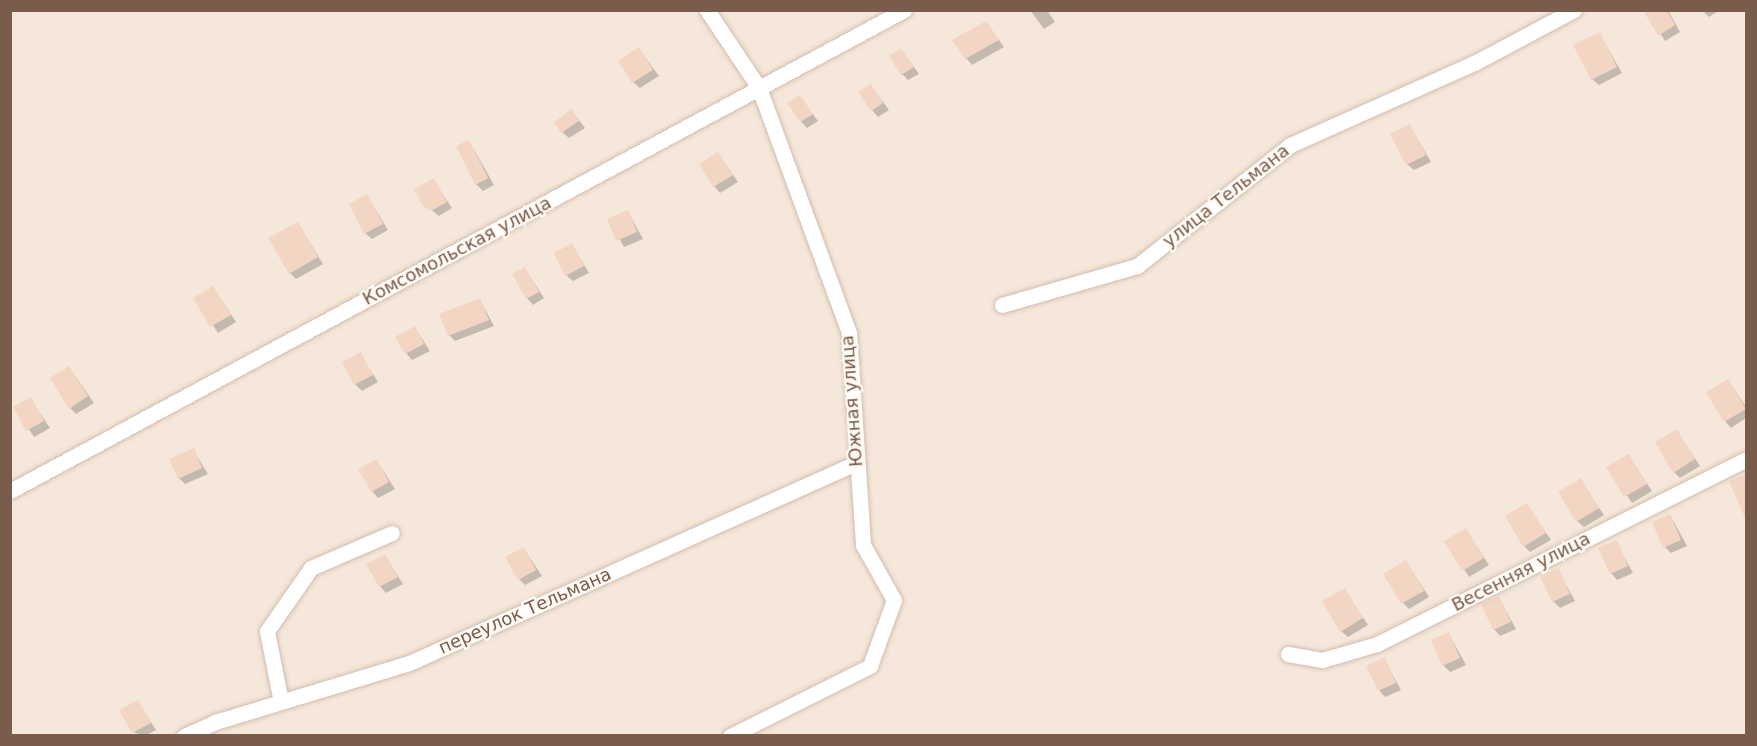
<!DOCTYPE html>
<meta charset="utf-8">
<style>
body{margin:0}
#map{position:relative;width:1757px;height:746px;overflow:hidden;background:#fdf6ec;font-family:"DejaVu Sans",sans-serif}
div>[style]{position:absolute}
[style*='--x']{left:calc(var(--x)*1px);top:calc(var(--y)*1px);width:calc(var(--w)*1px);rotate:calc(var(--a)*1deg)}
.residential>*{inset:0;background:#f5e8da}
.shadow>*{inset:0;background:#0003}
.building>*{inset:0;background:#f3d5c3}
.roads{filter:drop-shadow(0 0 2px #d1beb0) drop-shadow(0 0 2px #d1beb0)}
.minor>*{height:15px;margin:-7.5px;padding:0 7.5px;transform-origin:7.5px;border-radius:7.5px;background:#fff}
span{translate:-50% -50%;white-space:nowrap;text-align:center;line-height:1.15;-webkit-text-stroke:4.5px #fffaf3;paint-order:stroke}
.street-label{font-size:18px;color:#7a5c4d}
.frame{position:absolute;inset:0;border:12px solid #7a5c4d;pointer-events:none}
</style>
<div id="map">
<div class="residential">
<i style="clip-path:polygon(11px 11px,1746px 11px,1746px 735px,11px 735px)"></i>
</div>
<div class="shadow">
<i style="clip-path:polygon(1030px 10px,1047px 10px,1055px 22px,1044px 29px)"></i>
<i style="clip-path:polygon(1645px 10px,1668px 10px,1680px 32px,1665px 41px)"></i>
<i style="clip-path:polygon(1702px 10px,1720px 10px,1709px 17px)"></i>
<i style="clip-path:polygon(986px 22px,1004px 47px,972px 65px,966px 58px)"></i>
<i style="clip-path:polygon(1599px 33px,1622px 73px,1599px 85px,1592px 79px)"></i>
<i style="clip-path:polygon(639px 49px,659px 76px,640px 88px,633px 82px)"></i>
<i style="clip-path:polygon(901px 49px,919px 74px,908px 80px,902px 74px)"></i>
<i style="clip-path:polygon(871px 86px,889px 110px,878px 117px,872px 110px)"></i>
<i style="clip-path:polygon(800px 97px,818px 121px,807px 128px,801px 121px)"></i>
<i style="clip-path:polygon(572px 111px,585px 128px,569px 138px,562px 132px)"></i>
<i style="clip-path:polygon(1410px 126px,1431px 162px,1414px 170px,1407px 164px)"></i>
<i style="clip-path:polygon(469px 141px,494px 185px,483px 191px,476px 184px)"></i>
<i style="clip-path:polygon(718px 153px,738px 182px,720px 193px,714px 186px)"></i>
<i style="clip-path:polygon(433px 180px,452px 208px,439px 216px,425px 205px)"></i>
<i style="clip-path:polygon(367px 196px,388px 230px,372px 239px,365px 233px)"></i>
<i style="clip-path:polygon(628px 212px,643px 239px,624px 247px,609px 220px)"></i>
<i style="clip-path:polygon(298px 223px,323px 264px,296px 279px,290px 273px)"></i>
<i style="clip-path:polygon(572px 245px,589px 273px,573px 281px,566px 275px)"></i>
<i style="clip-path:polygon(525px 269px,544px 298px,533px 305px,527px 298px)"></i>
<i style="clip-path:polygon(213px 287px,236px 322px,218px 333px,195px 298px)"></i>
<i style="clip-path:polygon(480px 300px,494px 326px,455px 341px,449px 335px)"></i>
<i style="clip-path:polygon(415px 328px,430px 351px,412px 360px,406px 353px)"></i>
<i style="clip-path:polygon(360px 354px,378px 382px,362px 391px,355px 384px)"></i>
<i style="clip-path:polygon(69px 367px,94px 403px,76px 414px,70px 408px)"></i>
<i style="clip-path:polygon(1728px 380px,1746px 407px,1746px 418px,1731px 428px,1725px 421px)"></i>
<i style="clip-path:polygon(30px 399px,50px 428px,34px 437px,15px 408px)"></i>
<i style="clip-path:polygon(1677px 431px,1700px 466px,1680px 478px,1674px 472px)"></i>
<i style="clip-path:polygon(193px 450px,208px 474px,185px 484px,179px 478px)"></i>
<i style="clip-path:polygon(1628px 455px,1652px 491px,1632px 503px,1608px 468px)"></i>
<i style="clip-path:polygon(377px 461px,395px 489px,378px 498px,372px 491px)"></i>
<i style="clip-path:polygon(1580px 480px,1604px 515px,1584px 527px,1577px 521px)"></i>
<i style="clip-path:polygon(1527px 505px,1551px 540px,1530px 552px,1524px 546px)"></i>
<i style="clip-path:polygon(1670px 515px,1687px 546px,1671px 553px,1665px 547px)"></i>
<i style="clip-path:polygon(1466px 530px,1489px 565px,1469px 577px,1446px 542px)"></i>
<i style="clip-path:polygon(1616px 542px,1633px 573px,1617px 580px,1611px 573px)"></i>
<i style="clip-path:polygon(524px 549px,542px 576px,525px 585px,519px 579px)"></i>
<i style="clip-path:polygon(385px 556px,403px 584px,386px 593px,380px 586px)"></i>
<i style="clip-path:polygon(1406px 562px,1429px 597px,1409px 609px,1403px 603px)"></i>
<i style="clip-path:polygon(1558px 570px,1575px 601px,1560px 608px,1553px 601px)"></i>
<i style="clip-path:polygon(1344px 590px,1368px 625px,1348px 637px,1341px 631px)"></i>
<i style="clip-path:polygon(1499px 598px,1516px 629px,1500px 636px,1494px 629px)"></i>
<i style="clip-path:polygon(1449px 634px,1466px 665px,1450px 672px,1443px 665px)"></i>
<i style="clip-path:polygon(1384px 659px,1401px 690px,1385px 697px,1379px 690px)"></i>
<i style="clip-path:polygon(138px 702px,156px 730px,145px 736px,133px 732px)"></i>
</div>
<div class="building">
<i style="clip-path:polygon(1643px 10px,1667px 10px,1675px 25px,1658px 36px)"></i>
<i style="clip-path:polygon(986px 21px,999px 40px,965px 59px,952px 40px)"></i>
<i style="clip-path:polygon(1600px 32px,1617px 67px,1591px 80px,1573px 45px)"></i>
<i style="clip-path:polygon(639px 47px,653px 70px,632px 83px,618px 61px)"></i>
<i style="clip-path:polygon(901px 48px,914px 67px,901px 75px,889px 56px)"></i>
<i style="clip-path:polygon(871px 84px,883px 103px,871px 111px,858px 92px)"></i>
<i style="clip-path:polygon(800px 95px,813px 114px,800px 122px,787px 103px)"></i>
<i style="clip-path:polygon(572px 109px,579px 121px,561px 133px,554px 122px)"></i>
<i style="clip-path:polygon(1410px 124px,1426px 155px,1406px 165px,1390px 134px)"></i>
<i style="clip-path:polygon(469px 140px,488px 178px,475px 185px,456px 146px)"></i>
<i style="clip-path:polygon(718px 152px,733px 175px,713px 187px,699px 164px)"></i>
<i style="clip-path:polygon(434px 178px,447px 202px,431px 211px,423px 206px,414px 189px)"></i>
<i style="clip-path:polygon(367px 194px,383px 224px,364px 234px,349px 204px)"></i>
<i style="clip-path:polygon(628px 210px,637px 232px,616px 241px,607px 219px)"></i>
<i style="clip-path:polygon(298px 222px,318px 257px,289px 274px,268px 238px)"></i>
<i style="clip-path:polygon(572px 243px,584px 266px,565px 276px,554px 253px)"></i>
<i style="clip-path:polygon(525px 267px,539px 292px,526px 299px,512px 274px)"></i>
<i style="clip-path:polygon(213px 286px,231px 315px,210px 327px,193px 298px)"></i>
<i style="clip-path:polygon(480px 298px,489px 320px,448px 336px,439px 314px)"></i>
<i style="clip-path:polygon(415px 326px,424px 344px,405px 354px,395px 337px)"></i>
<i style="clip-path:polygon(361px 352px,373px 375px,354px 385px,342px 362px)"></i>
<i style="clip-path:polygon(69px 366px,88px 396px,69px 409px,50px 378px)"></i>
<i style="clip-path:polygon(1728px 379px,1746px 409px,1724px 422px,1706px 392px)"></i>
<i style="clip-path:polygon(31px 397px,44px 421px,26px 431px,13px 407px)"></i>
<i style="clip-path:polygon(1677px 429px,1695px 459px,1673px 473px,1655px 442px)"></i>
<i style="clip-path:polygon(194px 448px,202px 468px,178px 479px,169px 459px)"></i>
<i style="clip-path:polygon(1629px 454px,1647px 484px,1624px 497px,1606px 467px)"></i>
<i style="clip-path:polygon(377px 459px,389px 482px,371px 492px,358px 469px)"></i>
<i style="clip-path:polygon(1746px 474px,1746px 520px,1729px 481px)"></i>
<i style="clip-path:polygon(1581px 478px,1599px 508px,1576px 522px,1558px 492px)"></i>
<i style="clip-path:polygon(1527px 503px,1546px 533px,1523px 547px,1505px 516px)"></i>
<i style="clip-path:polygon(1670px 514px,1681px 540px,1663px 548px,1652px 522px)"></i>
<i style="clip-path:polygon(1466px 528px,1484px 558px,1462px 571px,1444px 541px)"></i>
<i style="clip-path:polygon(1617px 540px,1628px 566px,1610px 574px,1598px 548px)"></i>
<i style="clip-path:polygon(524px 547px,536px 570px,518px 580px,505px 557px)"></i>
<i style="clip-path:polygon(385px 554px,398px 577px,379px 587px,366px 564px)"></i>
<i style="clip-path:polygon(1406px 560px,1424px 591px,1401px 604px,1383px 574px)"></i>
<i style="clip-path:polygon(1559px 568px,1570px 594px,1552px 602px,1540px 576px)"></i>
<i style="clip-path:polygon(1345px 588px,1363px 618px,1340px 632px,1322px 601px)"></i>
<i style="clip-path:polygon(1499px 596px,1511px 622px,1493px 630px,1481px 604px)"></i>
<i style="clip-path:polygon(1449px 632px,1460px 658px,1442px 666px,1431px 640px)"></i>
<i style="clip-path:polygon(1385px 657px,1396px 683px,1378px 691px,1366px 666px)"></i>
<i style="clip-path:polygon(138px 700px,151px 723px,132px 733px,119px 710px)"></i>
</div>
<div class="roads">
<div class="minor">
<i style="--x:707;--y:10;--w:94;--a:56.3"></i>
<i style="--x:759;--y:88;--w:261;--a:69.8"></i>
<i style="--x:849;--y:333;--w:212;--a:86.2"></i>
<i style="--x:863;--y:545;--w:63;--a:60.6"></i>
<i style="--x:894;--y:600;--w:70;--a:110"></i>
<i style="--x:870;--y:666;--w:157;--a:153.4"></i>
<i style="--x:1002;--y:305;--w:141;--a:-16.1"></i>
<i style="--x:1137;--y:266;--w:195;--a:-38.3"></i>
<i style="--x:1290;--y:145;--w:204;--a:-24"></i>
<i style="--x:1476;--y:62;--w:111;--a:-28"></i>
<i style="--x:10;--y:491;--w:1015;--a:-28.28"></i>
<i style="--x:1288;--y:654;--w:35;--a:10"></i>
<i style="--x:1322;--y:660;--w:57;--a:-16.2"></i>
<i style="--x:1377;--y:644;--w:413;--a:-26.6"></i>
<i style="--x:281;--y:702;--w:72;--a:-101.2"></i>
<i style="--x:267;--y:631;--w:77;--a:-55.1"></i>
<i style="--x:311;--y:568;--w:88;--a:-23.4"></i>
<i style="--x:184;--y:736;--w:34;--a:-24"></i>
<i style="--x:215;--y:722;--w:203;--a:-16.9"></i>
<i style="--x:409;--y:663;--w:491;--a:-24.1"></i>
</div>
</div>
<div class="street-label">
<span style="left:1226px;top:196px;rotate:-38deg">улица Тельмана</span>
<span style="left:457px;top:251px;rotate:-28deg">Комсомольская улица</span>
<span style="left:852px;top:401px;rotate:-94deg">Южная улица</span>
<span style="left:1521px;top:572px;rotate:-27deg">Весенняя улица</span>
<span style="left:525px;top:611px;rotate:-24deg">переулок Тельмана</span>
</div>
<div class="frame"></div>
</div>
